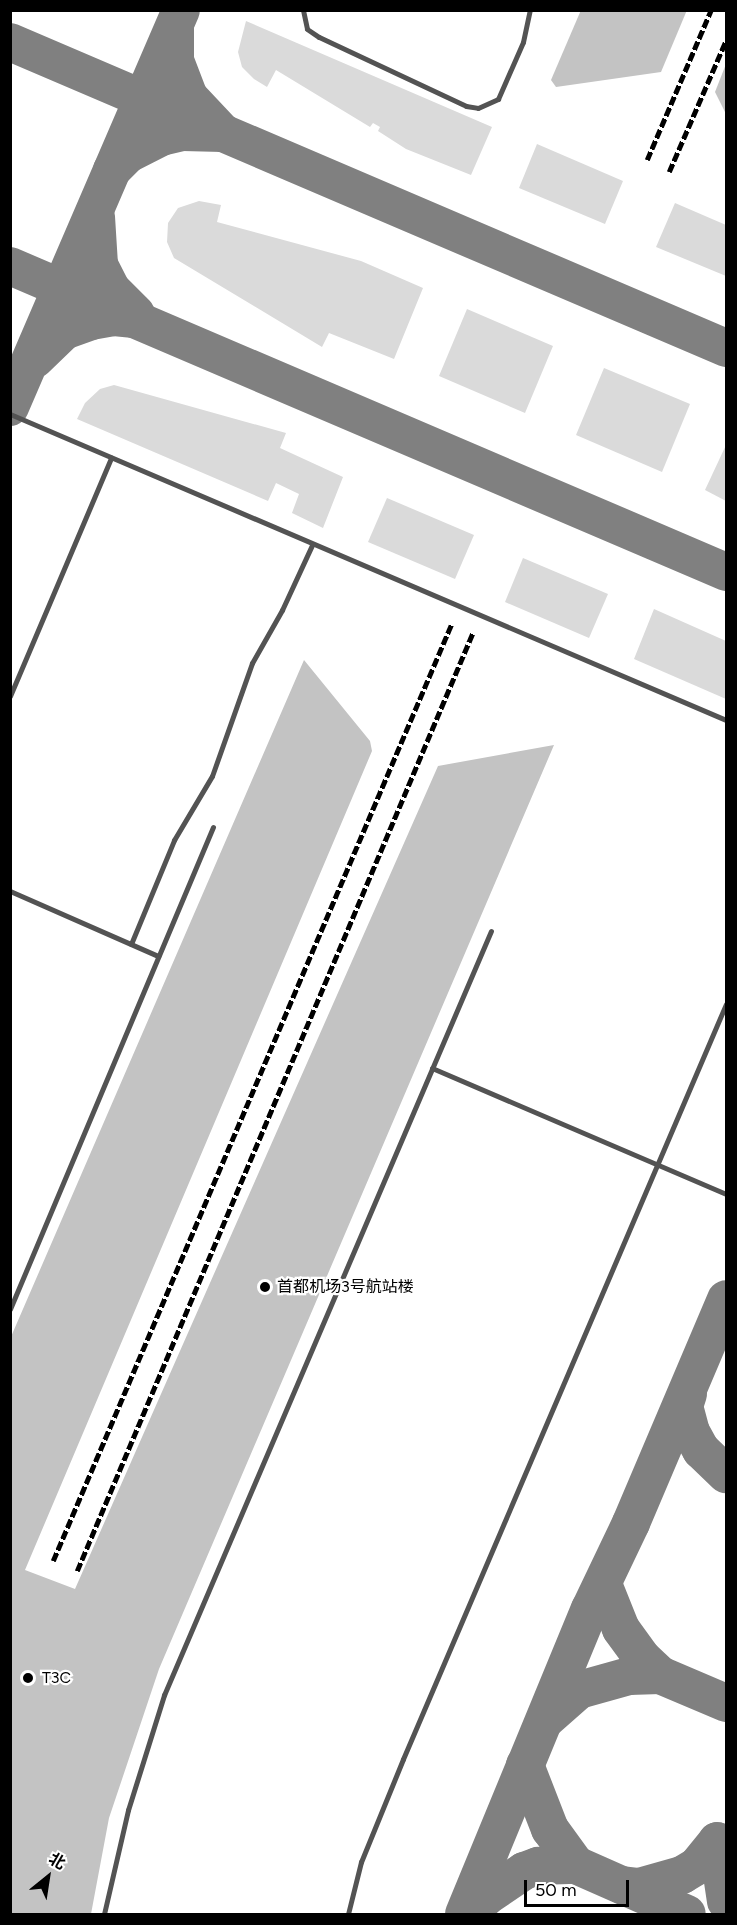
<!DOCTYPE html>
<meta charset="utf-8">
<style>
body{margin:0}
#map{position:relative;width:737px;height:1925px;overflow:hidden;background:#fff;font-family:Figtree,"Noto Sans SC",sans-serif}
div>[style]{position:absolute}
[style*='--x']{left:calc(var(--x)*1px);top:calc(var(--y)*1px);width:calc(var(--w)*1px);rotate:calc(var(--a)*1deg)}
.green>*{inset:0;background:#dadada}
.taxiway>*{height:38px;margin:-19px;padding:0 19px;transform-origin:19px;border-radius:19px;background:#808080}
.building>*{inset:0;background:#c3c3c3}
.service>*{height:5px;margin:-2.5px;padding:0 2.5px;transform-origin:2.5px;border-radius:2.5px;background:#535353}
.rail>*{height:4.5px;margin-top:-2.25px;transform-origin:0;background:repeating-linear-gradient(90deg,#000 0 9px,transparent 0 12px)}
.dots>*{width:16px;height:16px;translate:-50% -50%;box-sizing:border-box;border:3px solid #fff;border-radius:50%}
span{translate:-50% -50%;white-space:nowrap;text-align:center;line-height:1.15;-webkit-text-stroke:4.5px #fff;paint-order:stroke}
.poi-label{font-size:16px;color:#000}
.left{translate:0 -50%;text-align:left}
.frame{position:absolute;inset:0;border:12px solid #000;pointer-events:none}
.north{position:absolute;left:18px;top:1847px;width:60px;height:60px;-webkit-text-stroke:4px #fff;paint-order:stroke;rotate:30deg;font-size:16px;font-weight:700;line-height:24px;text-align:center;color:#000}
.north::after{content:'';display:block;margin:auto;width:21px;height:27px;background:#000;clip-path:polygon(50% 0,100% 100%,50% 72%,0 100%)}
.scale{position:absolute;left:524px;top:1880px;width:105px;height:27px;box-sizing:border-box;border:3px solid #000;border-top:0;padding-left:8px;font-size:18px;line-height:21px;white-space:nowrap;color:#000;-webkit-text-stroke:4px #fff;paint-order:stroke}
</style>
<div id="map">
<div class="green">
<i style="clip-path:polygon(246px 21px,492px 127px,471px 175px,406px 149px,378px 131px,380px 127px,373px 123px,370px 127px,276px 70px,267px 87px,254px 79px,242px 67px,238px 52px)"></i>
<i style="clip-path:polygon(537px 144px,623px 181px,605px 224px,519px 188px)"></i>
<i style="clip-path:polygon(199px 201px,221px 205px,217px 222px,361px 261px,423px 288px,394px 359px,329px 333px,322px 347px,174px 258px,167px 242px,168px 223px,178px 208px)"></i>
<i style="clip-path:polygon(675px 203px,726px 225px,726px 276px,656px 247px)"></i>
<i style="clip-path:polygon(467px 309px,553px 346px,525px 413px,439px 376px)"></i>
<i style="clip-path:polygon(604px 368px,690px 404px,662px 472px,576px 435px)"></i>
<i style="clip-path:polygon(114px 385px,286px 433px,280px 448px,343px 477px,323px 528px,292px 513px,299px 494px,276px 483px,268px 501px,77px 419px,85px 403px,100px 389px)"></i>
<i style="clip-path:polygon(726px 445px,726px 501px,705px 490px)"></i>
<i style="clip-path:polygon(387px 498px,474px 535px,455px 579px,368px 542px)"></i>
<i style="clip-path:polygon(523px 558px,608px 594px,589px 638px,505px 602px)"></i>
<i style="clip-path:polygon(654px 609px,726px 641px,726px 699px,634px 659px)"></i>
</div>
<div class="taxiway">
<i style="--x:10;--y:42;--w:779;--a:23.14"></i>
<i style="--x:112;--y:170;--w:23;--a:-45"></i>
<i style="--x:128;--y:154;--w:37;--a:-27"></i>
<i style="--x:161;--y:137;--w:23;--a:-13"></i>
<i style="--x:183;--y:132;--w:40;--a:1.4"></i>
<i style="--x:223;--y:133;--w:50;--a:-133.4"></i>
<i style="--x:189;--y:97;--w:39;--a:-111"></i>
<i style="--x:175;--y:61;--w:34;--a:-90"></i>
<i style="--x:96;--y:217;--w:48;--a:86.4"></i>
<i style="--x:99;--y:265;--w:28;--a:63"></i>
<i style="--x:112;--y:290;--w:34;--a:45"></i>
<i style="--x:10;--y:266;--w:779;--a:23.14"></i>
<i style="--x:35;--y:359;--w:40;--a:-44"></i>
<i style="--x:64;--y:331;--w:29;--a:-20"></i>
<i style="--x:91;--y:321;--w:23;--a:-10"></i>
<i style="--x:114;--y:317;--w:18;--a:6"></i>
<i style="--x:10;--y:407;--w:432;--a:-66.7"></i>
<i style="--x:688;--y:1394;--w:13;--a:108"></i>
<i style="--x:684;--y:1406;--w:27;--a:75"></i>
<i style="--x:691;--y:1432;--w:21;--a:61"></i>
<i style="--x:701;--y:1450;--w:35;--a:44"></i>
<i style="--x:603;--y:1584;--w:48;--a:68.2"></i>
<i style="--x:621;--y:1629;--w:37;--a:54"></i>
<i style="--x:643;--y:1659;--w:23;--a:43"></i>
<i style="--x:660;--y:1675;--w:72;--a:23"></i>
<i style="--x:545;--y:1720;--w:45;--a:-41.4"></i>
<i style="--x:579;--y:1690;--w:52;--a:-15.6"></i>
<i style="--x:629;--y:1676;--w:31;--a:-2"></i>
<i style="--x:525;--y:1765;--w:69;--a:68.7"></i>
<i style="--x:550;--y:1829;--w:44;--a:54.2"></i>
<i style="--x:576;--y:1865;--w:121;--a:23.8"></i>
<i style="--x:717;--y:1841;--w:61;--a:81.5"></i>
<i style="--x:622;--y:1885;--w:17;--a:7"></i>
<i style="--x:639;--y:1887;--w:45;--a:-15.6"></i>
<i style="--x:682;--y:1875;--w:17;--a:-31"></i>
<i style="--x:697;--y:1866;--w:32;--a:-51"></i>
<i style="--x:464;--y:1914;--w:330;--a:-67.6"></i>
<i style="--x:590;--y:1609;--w:95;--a:-64.5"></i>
<i style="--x:631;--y:1523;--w:243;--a:-67"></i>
<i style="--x:469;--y:1914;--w:25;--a:-45"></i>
<i style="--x:487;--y:1896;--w:45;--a:-34"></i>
<i style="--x:524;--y:1871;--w:15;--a:-20"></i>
<i style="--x:538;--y:1866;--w:38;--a:-2"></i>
</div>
<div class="building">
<i style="clip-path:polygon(581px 10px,687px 10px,661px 72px,556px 87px,551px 80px)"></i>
<i style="clip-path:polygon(726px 64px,726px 114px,715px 92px)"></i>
<i style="clip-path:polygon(304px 660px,370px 741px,372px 751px,25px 1570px,75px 1589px,438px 766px,554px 745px,159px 1669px,109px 1818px,91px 1914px,10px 1914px,10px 1339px)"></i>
</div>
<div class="service">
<i style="--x:303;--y:10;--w:19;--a:78"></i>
<i style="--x:307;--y:29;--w:14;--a:34"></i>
<i style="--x:319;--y:37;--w:162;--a:25.1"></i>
<i style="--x:466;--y:106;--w:12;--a:9"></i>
<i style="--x:478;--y:108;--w:22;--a:-24"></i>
<i style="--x:498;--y:99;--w:62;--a:-66.3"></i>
<i style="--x:523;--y:42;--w:33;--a:-78"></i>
<i style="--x:10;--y:414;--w:779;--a:23.14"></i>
<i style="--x:10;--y:696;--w:259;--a:-67"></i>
<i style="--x:10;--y:891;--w:162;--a:23.7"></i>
<i style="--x:131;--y:944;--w:113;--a:-67.5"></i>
<i style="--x:174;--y:840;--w:74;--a:-59.3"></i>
<i style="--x:212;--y:776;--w:120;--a:-70.5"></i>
<i style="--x:252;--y:663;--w:61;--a:-60.5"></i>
<i style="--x:282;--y:610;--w:72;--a:-65.2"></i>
<i style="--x:432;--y:1068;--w:320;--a:23.2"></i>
<i style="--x:10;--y:1309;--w:523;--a:-67.16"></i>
<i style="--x:104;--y:1914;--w:107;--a:-77"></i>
<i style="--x:128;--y:1810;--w:121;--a:-72.6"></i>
<i style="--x:164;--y:1695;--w:831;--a:-66.83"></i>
<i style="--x:348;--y:1914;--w:54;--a:-76"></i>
<i style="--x:361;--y:1862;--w:111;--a:-67.8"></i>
<i style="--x:403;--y:1759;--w:821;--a:-66.84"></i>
</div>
<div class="rail">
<i style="--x:647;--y:160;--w:163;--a:-66.9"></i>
<i style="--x:669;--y:172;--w:144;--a:-66.6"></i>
<i style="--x:53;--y:1561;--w:1019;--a:-66.96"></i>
<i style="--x:77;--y:1571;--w:1019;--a:-67.13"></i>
</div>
<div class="dots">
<i style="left:265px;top:1287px;background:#000"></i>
<i style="left:28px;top:1678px;background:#000"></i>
</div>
<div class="poi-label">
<span class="left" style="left:277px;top:1287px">首都机场3号航站楼</span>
<span class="left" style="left:42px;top:1678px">T3C</span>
</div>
<div class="frame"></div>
<div class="north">北</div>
<div class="scale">50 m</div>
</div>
